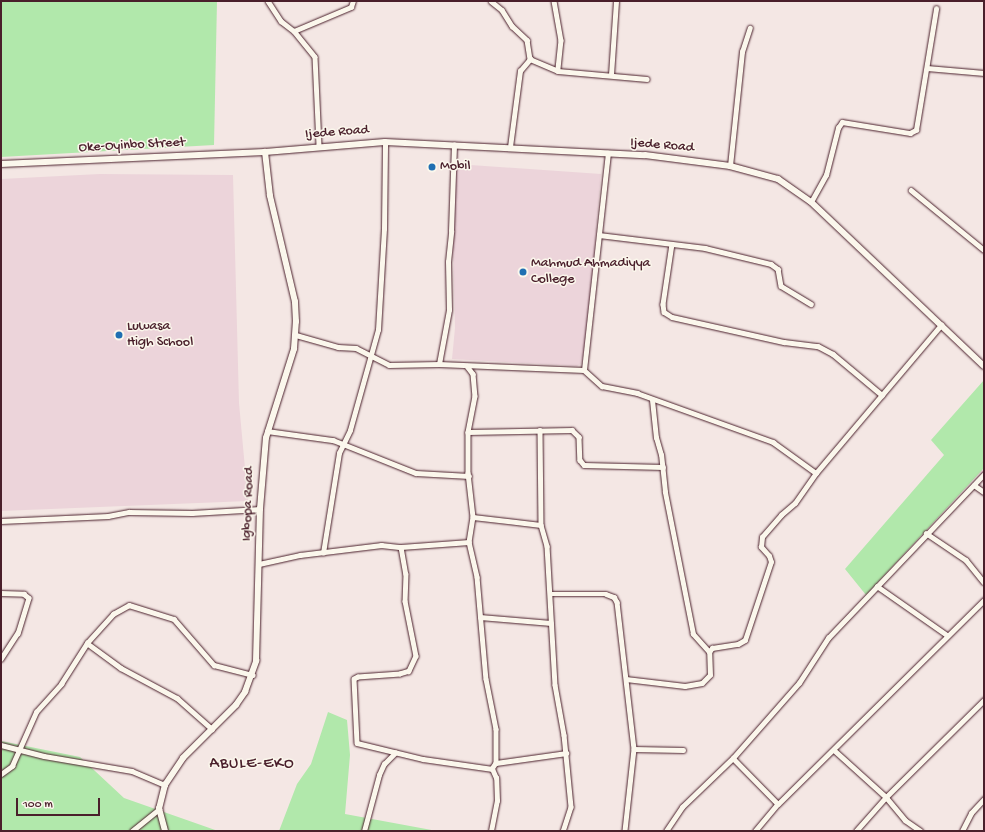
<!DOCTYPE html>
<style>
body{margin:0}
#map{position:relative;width:985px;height:832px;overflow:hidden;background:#f4e7e4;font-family:"Gochi Hand",sans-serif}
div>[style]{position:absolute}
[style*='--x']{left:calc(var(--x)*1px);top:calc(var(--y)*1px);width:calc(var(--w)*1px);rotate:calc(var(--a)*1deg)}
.built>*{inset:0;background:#ecd4da}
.green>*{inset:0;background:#b1e8ab}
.roads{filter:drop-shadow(0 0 1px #4a1f2b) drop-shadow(0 0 1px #4a1f2b)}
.minor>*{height:4.5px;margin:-2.25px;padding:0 2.25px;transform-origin:2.25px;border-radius:2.25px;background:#fbf7ec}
.tertiary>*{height:5.5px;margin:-2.75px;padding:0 2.75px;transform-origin:2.75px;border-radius:2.75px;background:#fbf7ec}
.secondary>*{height:6px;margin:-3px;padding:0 3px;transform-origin:3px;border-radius:3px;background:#fbf7ec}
.dots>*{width:11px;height:11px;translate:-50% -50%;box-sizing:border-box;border:2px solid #fbf7ec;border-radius:50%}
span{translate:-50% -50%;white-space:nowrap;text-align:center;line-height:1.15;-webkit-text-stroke:3px #fbf7ec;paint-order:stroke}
.street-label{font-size:14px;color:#4a1f2b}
.poi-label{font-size:14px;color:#4a1f2b}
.left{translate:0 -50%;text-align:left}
.quarter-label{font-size:16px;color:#4a1f2b;letter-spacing:1px}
.frame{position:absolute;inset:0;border:2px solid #4a1f2b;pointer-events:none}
.scale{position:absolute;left:16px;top:798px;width:84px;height:18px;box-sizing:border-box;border:2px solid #4a1f2b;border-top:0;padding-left:5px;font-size:12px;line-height:14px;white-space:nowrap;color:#4a1f2b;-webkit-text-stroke:3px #fbf7ec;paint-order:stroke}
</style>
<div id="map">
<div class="built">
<i style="clip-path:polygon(456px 164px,601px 174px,587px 336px,581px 364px,577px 366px,452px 359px,455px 328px,453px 247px)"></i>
<i style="clip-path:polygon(100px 174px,233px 175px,239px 403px,248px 501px,1px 511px,1px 179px)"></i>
</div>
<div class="green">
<i style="clip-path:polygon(1px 1px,217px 1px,214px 145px,1px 157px)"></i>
<i style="clip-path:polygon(984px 380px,984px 468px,866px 595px,845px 569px,944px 455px,931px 440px)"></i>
<i style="clip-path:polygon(328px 712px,347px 720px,350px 755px,345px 814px,437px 831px,279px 831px,297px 784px,311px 764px)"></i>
<i style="clip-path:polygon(1px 741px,80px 757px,124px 798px,218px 831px,1px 831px)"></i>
</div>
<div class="roads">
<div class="minor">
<i style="--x:268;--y:1;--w:24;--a:57"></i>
<i style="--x:281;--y:21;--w:16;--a:38"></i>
<i style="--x:294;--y:31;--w:33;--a:51"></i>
<i style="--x:315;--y:57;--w:89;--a:87.4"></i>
<i style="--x:491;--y:1;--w:14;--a:39"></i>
<i style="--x:502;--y:10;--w:19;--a:58"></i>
<i style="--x:512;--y:26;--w:21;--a:43"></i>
<i style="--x:527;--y:40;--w:19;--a:81"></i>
<i style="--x:554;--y:1;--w:40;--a:80"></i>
<i style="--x:561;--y:40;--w:31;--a:96"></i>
<i style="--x:294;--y:31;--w:62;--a:-22.8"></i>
<i style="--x:351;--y:7;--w:6;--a:-72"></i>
<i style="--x:927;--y:68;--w:57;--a:5"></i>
<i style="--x:611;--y:75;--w:74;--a:-86.1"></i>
<i style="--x:510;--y:147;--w:77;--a:-82.5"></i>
<i style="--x:520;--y:71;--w:16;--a:-50"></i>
<i style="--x:530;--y:59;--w:30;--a:23"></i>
<i style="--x:558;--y:71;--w:89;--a:5.1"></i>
<i style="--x:730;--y:166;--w:115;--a:-84"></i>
<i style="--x:742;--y:52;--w:25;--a:-72"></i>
<i style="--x:911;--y:190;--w:94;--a:39.4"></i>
<i style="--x:811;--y:202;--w:31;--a:-61"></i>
<i style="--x:826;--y:175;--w:49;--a:-75.7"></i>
<i style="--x:838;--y:128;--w:7;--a:-56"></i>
<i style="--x:842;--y:122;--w:69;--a:9.2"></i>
<i style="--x:910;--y:133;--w:7;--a:-27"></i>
<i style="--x:916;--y:130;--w:123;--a:-80.6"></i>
<i style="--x:599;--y:235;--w:107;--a:7"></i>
<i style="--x:705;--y:248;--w:68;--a:13.6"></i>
<i style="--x:771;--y:264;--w:9;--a:36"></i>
<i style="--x:778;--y:269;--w:17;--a:80"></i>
<i style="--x:781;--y:286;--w:35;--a:31"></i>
<i style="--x:672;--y:244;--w:61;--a:98.5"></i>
<i style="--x:663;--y:304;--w:8;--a:83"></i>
<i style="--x:664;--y:312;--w:9;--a:32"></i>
<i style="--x:672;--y:317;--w:115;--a:12.6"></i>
<i style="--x:784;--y:342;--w:34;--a:7"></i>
<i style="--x:818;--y:346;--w:17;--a:28"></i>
<i style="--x:833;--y:354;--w:64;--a:39.9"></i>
<i style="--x:296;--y:335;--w:44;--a:15.9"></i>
<i style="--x:338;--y:347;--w:18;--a:3"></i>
<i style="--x:356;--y:348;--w:37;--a:27"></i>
<i style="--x:389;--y:365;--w:50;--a:-1.1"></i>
<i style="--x:439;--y:364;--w:145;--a:2.4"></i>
<i style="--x:584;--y:370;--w:24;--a:42"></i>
<i style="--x:602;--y:386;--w:36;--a:11"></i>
<i style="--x:637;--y:393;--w:145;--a:19.8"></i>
<i style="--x:773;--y:442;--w:53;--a:35.8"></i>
<i style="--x:439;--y:364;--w:55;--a:-79.5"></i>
<i style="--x:449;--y:310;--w:48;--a:-91.2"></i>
<i style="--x:448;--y:262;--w:31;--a:-84"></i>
<i style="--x:451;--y:231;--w:86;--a:-88"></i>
<i style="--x:467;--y:366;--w:10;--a:53"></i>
<i style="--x:473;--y:374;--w:22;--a:85"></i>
<i style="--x:475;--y:396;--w:37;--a:101"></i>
<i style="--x:468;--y:432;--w:41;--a:90"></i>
<i style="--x:468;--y:473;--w:44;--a:83.5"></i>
<i style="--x:473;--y:517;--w:25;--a:99"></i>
<i style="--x:469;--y:542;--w:36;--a:77"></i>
<i style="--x:477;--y:577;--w:102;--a:85"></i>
<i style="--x:486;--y:679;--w:51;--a:78.7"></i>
<i style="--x:496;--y:729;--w:34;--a:90"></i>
<i style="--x:496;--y:763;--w:7;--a:124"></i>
<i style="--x:584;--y:370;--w:218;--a:-83.7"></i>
<i style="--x:540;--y:430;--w:95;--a:89.4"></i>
<i style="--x:541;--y:525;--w:22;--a:74"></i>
<i style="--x:547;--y:546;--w:139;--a:86.7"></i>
<i style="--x:555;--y:685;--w:51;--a:79.8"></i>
<i style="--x:564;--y:735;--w:72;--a:84.4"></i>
<i style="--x:571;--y:807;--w:25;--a:108"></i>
<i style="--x:267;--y:431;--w:67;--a:7.8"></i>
<i style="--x:333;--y:440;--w:89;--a:21.7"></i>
<i style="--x:416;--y:473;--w:53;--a:3.2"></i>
<i style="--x:468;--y:432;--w:104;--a:-1.1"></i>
<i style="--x:572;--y:430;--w:10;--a:45"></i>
<i style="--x:579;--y:437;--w:23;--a:88"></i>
<i style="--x:580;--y:460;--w:6;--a:51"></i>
<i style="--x:584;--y:465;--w:79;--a:1.5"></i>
<i style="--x:974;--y:485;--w:12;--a:35"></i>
<i style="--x:473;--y:517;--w:68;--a:6.7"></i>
<i style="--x:1;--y:521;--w:107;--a:-2.7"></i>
<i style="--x:108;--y:516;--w:21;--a:-11"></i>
<i style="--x:129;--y:512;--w:63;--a:0.9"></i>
<i style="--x:192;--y:513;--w:68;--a:-3.4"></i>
<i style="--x:926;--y:533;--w:48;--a:34"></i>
<i style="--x:966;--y:560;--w:28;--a:51"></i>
<i style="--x:401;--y:547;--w:27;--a:80"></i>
<i style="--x:406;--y:574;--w:27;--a:92"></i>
<i style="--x:405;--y:601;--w:56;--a:78.7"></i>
<i style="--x:416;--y:656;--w:17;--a:115"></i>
<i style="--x:409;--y:671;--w:9;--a:162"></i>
<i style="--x:400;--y:674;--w:42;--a:175.9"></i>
<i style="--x:358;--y:677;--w:4;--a:153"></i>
<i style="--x:354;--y:679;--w:64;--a:87.3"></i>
<i style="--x:357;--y:743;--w:68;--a:13.6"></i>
<i style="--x:423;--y:759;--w:70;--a:8.2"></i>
<i style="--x:323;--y:553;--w:101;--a:-80.9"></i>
<i style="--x:339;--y:453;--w:25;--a:-64"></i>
<i style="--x:350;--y:430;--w:104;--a:-74.4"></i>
<i style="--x:378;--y:330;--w:101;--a:-86.6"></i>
<i style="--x:384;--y:229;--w:87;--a:-89.3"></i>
<i style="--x:259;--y:564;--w:42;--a:-12.4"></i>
<i style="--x:300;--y:555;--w:82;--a:-7"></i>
<i style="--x:381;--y:545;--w:20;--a:6"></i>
<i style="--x:401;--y:547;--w:68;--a:-4.2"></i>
<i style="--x:877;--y:586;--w:85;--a:35"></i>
<i style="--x:1;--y:593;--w:23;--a:2"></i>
<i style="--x:24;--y:594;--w:6;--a:39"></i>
<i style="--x:29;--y:598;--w:37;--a:107"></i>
<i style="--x:18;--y:633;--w:31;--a:123"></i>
<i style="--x:551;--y:594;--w:55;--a:0"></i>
<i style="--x:606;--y:594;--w:9;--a:21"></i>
<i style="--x:614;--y:597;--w:6;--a:59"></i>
<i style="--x:617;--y:602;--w:148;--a:83.4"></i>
<i style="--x:634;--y:749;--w:82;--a:96.3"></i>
<i style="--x:480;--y:617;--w:71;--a:4.8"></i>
<i style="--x:87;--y:643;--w:42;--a:36.3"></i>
<i style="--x:121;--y:668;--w:64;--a:28.2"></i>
<i style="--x:177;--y:698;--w:47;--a:41.5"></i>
<i style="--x:709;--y:652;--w:5;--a:-53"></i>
<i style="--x:712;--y:648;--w:26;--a:-9"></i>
<i style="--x:738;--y:644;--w:8;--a:-30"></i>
<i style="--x:745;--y:640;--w:82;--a:-71.6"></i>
<i style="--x:771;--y:562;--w:6;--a:-108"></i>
<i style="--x:769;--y:556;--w:12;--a:-132"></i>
<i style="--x:761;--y:547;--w:10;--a:-84"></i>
<i style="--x:762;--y:537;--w:29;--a:-49"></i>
<i style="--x:781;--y:515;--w:18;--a:-41"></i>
<i style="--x:795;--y:503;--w:37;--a:-55"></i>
<i style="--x:816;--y:473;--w:194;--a:-49.8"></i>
<i style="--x:626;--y:679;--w:59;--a:6.8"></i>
<i style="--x:685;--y:686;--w:17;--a:-10"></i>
<i style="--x:702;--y:683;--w:11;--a:-45"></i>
<i style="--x:710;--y:675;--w:23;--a:-92"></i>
<i style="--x:709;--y:652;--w:24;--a:-132"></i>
<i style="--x:693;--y:634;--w:145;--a:-101.2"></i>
<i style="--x:665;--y:492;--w:37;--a:-96"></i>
<i style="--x:661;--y:455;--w:18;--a:-106"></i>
<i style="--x:656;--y:438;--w:38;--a:-96"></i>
<i style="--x:1;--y:745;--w:44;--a:14.3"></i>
<i style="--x:44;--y:756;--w:89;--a:9.7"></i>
<i style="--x:132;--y:771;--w:36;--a:23"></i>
<i style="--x:634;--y:749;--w:49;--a:1.2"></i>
<i style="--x:834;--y:750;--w:70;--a:42.1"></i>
<i style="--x:886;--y:797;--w:30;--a:50"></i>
<i style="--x:905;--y:820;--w:19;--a:35"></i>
<i style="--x:733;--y:758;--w:64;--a:45.6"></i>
<i style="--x:496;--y:763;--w:71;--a:-8.1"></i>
<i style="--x:1;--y:774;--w:14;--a:-36"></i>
<i style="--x:12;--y:766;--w:59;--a:-66"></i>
<i style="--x:36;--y:712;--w:38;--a:-48"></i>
<i style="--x:61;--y:684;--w:49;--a:-57.6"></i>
<i style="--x:87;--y:643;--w:39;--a:-48"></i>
<i style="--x:113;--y:614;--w:18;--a:-29"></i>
<i style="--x:129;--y:605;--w:47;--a:17.3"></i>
<i style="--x:174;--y:619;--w:61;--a:49"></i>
<i style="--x:214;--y:665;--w:40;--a:14.4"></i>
<i style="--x:132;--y:831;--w:35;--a:-39"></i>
<i style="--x:364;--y:831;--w:58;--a:-75"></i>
<i style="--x:379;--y:775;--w:12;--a:-66"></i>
<i style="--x:384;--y:764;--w:16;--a:-45"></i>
<i style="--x:491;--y:831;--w:31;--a:-79"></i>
<i style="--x:497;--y:801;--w:23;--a:-92"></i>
<i style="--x:496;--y:778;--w:10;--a:-114"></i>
<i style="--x:666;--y:831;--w:29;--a:-56"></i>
<i style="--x:682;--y:807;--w:71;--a:-43.9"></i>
<i style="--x:733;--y:758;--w:100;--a:-48.7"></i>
<i style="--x:799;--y:683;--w:54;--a:-57.2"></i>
<i style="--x:828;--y:638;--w:226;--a:-46.4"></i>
<i style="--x:755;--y:831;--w:35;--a:-50"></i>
<i style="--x:778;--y:804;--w:290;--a:-44.7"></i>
<i style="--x:856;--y:831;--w:45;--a:-48.6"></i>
<i style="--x:886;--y:797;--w:138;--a:-44.7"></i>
<i style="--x:962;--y:831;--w:20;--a:-63"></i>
<i style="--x:971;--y:813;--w:19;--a:-47"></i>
</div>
<div class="tertiary">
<i style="--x:165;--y:831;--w:23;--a:-105"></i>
<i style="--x:159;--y:809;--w:25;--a:-76"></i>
<i style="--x:165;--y:785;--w:32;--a:-56"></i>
<i style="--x:183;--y:758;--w:75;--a:-45"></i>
<i style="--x:236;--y:705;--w:16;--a:-55"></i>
<i style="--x:245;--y:692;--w:33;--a:-70"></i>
<i style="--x:256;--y:661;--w:152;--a:-88.5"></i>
<i style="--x:260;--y:509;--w:71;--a:-85.2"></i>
<i style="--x:266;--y:438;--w:93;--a:-72.5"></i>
<i style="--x:294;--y:349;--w:27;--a:-86"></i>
<i style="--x:296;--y:322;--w:20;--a:-93"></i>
<i style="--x:295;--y:302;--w:109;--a:-103.3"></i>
<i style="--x:270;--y:196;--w:44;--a:-96.5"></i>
</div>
<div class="secondary">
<i style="--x:1;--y:164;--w:264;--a:-2.6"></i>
<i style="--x:265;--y:152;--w:120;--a:-4.8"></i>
<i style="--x:385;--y:142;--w:260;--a:2.9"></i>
<i style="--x:645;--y:155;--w:86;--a:7.4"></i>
<i style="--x:730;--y:166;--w:50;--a:15.2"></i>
<i style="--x:778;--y:179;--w:40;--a:34.9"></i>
<i style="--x:811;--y:202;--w:238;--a:43.5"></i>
</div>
</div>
<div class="dots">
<i style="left:432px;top:167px;background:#1f6fb2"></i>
<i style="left:523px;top:272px;background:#1f6fb2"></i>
<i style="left:119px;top:335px;background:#1f6fb2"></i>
</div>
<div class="street-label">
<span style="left:337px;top:133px;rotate:-4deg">Ijede Road</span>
<span style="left:132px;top:146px;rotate:-3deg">Oke-Oyinbo Street</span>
<span style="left:662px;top:146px;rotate:5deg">Ijede Road</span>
<span style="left:249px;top:504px;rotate:-88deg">Igbopa Road</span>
</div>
<div class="poi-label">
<span class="left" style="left:440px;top:167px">Mobil</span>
<span class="left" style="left:531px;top:272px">Mahmud Ahmadiyya<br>College</span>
<span class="left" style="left:127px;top:335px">Luwasa<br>High School</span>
</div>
<div class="quarter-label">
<span style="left:252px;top:765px">ABULE-EKO</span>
</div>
<div class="frame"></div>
<div class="scale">100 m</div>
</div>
